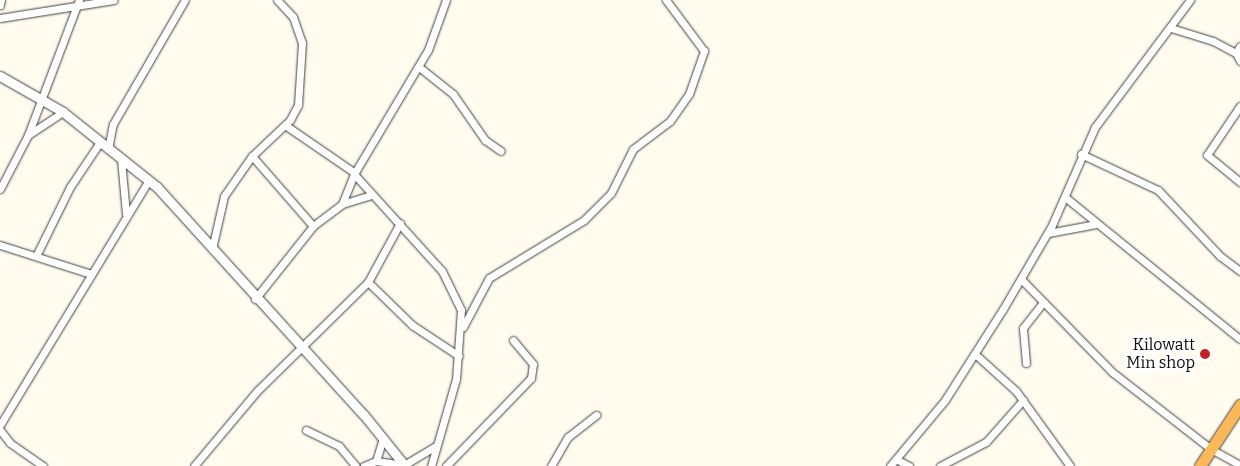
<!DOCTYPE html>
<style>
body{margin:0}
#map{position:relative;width:1240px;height:466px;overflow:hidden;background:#fffbee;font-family:Bitter,serif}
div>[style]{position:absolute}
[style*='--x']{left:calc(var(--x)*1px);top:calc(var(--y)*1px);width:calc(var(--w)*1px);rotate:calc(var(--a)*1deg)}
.roads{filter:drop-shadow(0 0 1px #404040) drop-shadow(0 0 1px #404040)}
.minor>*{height:7px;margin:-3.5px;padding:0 3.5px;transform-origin:3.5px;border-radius:3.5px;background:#fff}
.tertiary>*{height:9px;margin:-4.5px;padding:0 4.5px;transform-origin:4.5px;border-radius:4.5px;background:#fff}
.trunk>*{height:11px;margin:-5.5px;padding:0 5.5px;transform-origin:5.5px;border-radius:5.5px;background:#fbb858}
.dots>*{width:14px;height:14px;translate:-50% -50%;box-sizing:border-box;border:2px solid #fff;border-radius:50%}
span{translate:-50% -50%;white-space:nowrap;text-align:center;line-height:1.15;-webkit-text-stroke:5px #fff;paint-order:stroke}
.poi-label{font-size:16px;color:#0d0d0d}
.right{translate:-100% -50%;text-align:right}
</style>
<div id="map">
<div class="roads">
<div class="minor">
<i style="--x:0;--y:5;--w:5;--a:-79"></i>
<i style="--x:0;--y:18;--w:115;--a:-9"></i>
<i style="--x:1171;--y:28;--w:44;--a:17.2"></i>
<i style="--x:1213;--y:41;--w:26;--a:28"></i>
<i style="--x:1236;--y:53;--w:9;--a:63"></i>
<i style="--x:1236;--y:53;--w:8;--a:-60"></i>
<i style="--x:419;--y:67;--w:43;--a:38.5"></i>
<i style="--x:453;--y:94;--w:56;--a:55.2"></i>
<i style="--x:485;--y:140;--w:19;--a:35"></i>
<i style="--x:1240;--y:106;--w:59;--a:124"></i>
<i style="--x:1207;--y:155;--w:43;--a:39.3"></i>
<i style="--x:285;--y:125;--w:85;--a:34.4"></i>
<i style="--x:28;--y:135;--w:144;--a:-69.3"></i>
<i style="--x:108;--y:149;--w:25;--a:-79"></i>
<i style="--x:113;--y:124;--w:143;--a:-59.9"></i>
<i style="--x:1081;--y:154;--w:85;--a:25.1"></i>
<i style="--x:1158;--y:190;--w:91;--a:46.8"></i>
<i style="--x:1220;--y:256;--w:25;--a:37"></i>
<i style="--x:252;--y:156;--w:93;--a:48.9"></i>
<i style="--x:121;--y:159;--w:55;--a:84.8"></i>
<i style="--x:354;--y:174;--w:131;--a:47.8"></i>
<i style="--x:442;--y:271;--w:43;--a:64"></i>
<i style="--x:461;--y:310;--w:69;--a:94.1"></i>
<i style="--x:456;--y:379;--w:91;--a:106"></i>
<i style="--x:0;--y:189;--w:61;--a:-62.6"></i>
<i style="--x:28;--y:135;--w:42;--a:-33.3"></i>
<i style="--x:1065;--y:197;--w:225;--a:39.1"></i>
<i style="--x:342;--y:204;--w:31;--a:-17"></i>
<i style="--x:1048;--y:233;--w:49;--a:-10.6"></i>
<i style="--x:0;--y:245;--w:96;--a:17.7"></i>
<i style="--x:212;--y:249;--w:54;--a:-77.2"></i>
<i style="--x:224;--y:196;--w:49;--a:-55"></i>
<i style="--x:252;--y:156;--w:52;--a:-43.5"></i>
<i style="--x:290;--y:120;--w:17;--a:-62"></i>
<i style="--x:298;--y:105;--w:62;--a:-86.3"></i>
<i style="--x:302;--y:43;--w:28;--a:-109"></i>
<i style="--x:293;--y:17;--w:23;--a:-133"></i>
<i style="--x:37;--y:254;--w:75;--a:-63.8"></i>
<i style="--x:70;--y:187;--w:54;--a:-56.3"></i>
<i style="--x:1021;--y:279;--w:130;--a:45.6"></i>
<i style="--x:1112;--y:372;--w:125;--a:37.9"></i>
<i style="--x:1211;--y:449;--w:33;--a:29"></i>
<i style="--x:368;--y:282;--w:62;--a:44.3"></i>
<i style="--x:412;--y:325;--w:56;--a:33.4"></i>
<i style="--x:255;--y:299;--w:93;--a:-51.5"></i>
<i style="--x:313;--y:226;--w:36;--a:-37"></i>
<i style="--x:342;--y:204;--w:32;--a:-68"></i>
<i style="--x:354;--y:174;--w:144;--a:-59.2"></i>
<i style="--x:428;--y:50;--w:53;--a:-70.2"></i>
<i style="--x:463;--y:327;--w:55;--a:-62"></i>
<i style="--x:489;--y:278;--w:111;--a:-31.4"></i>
<i style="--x:584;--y:220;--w:38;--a:-45"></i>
<i style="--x:611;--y:193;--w:49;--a:-63.4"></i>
<i style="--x:633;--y:149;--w:46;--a:-37.1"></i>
<i style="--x:670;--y:121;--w:33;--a:-55"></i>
<i style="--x:689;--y:94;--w:46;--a:-70.8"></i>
<i style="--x:704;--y:51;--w:64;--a:-126.7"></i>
<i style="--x:975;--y:354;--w:55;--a:42.1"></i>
<i style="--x:1016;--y:391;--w:92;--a:54.2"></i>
<i style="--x:1026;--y:363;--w:35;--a:-95"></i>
<i style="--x:1023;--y:328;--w:31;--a:-52"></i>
<i style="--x:0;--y:425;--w:287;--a:-58.7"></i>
<i style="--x:0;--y:430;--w:16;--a:52"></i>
<i style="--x:10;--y:443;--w:40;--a:34.9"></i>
<i style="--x:306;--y:430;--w:37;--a:26"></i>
<i style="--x:339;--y:446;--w:26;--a:50"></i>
<i style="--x:896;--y:459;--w:15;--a:28"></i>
<i style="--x:376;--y:461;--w:24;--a:-73"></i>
<i style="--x:194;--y:466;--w:98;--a:-50"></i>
<i style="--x:257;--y:391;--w:156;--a:-44.5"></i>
<i style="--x:368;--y:282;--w:67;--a:-61.5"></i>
<i style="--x:364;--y:466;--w:13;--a:-23"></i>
<i style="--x:376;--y:461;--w:28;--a:8"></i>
<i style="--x:404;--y:465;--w:37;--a:-31"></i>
<i style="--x:446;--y:466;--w:122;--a:-46"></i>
<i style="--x:531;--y:378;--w:14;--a:-82"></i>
<i style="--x:533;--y:364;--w:31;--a:-130"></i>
<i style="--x:551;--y:466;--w:34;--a:-60"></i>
<i style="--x:568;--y:437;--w:36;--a:-38"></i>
<i style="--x:890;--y:466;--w:86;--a:-50.2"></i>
<i style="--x:945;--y:400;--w:108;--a:-57.5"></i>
<i style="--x:1003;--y:309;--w:97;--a:-59.7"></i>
<i style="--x:1052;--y:225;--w:107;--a:-66.3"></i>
<i style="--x:1095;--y:127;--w:159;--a:-53.2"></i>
<i style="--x:940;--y:466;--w:52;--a:-27.6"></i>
<i style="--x:986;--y:442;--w:56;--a:-48.6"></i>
</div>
<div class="tertiary">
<i style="--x:0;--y:76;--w:73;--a:29.7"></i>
<i style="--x:63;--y:112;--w:120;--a:38.6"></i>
<i style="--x:157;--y:187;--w:308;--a:47.8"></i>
<i style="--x:364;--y:415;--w:65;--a:51.2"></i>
</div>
<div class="trunk">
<i style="--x:1200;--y:466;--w:73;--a:-56.7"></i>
</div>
</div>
<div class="dots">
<i style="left:1205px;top:354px;background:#c2202a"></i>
</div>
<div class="poi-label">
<span class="right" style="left:1195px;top:354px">Kilowatt<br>Min shop</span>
</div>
</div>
